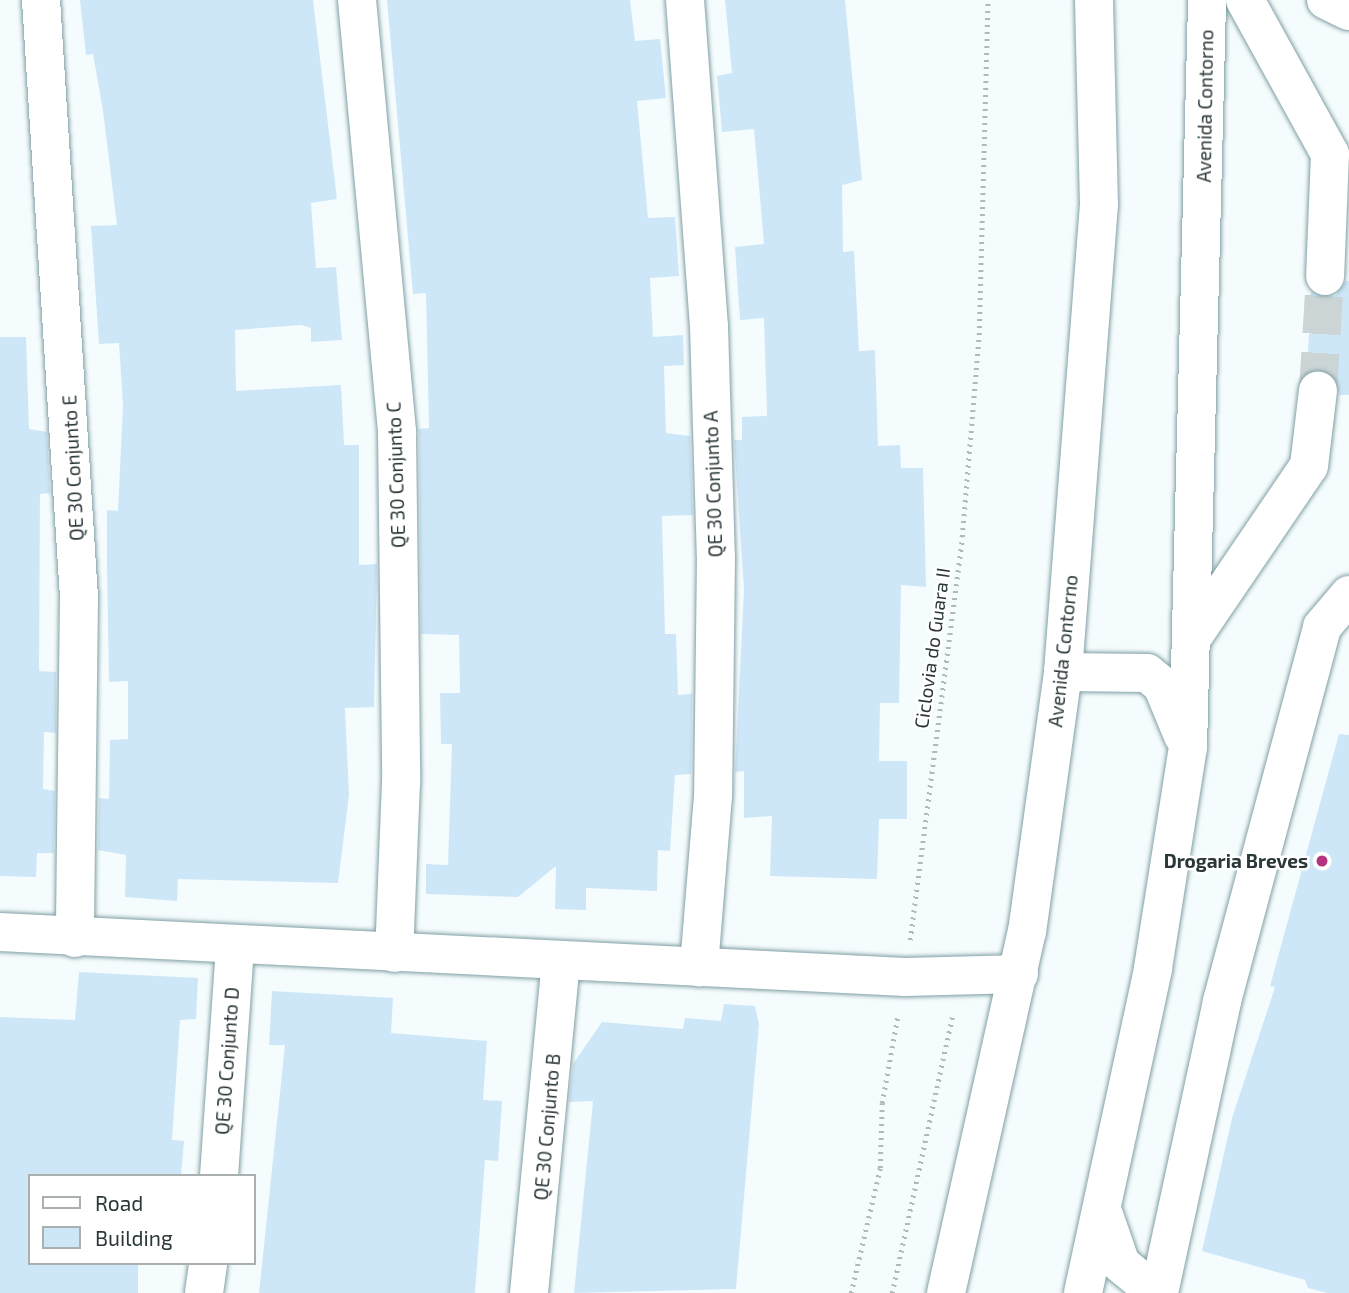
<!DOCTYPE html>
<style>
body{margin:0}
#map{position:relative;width:1349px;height:1293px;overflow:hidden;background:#f5fcfd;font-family:"Exo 2",sans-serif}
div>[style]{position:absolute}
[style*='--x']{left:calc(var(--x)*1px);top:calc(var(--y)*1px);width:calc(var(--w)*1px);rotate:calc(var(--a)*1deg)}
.building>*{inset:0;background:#cee7f8}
.minor-tunnel>*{height:38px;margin-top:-19px;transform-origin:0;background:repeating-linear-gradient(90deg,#ccd5d6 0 38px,transparent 0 57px)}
.path>*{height:4.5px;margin-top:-2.25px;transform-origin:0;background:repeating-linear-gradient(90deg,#b0b9ba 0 2px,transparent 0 7px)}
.roads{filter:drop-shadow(0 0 2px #81a0a5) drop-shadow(0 0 2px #81a0a5)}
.minor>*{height:38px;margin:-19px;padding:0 19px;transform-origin:19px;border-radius:19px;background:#fff}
.major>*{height:38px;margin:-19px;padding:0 19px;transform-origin:19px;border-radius:19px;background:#fff}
.dots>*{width:19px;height:19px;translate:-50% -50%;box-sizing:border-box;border:4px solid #fff;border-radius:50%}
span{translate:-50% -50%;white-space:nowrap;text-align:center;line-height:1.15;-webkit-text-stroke:5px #fff;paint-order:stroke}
.street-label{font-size:19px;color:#2a3739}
.poi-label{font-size:19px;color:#2a3739;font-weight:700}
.right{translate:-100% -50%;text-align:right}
.legend{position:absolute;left:28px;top:1174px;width:228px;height:91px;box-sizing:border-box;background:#fff;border:2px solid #aaafb0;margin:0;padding:9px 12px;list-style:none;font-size:21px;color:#2a3739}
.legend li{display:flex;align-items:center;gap:14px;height:35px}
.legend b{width:35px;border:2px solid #aaafb0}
</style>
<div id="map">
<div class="building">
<i style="clip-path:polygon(80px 0,313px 0,337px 199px,311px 203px,316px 268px,336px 267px,342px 340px,311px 342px,311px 328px,301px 325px,235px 330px,236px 391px,341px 385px,344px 445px,359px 445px,359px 565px,377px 564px,374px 707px,345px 708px,349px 795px,338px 883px,178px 879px,177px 901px,125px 897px,126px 855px,98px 850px,99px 798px,109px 799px,110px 740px,128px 739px,128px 681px,109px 682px,107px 568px,107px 510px,118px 511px,123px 406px,119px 343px,99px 344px,91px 226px,117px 225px,103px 111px,93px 54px,86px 55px)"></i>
<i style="clip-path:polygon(387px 0,630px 0,635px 41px,660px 39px,666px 98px,637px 101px,648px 218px,675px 217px,679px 276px,650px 278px,653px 337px,683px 335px,684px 365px,664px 366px,666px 433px,690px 436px,693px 515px,662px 516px,665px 634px,676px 634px,678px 695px,692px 694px,691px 774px,675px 775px,670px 851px,658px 850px,657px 891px,586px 888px,586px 910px,555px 909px,556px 866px,518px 897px,426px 894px,426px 864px,448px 865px,452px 744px,441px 744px,440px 693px,460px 693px,459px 635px,421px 634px,419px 429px,429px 428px,426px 293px,413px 294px)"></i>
<i style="clip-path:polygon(725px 0,845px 0,862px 180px,842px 185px,843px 252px,854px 251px,859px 351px,875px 350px,878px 446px,900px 445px,901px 468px,923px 468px,926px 587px,901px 585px,899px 703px,880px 703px,879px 761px,907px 761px,907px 819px,879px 819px,877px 879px,770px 876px,772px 816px,744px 818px,744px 771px,735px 772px,744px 590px,734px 440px,742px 440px,742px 417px,767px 416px,764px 318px,740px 320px,735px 247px,764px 244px,754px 129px,722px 132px,717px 76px,732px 73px)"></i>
<i style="clip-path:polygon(1346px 281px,1349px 281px,1349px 395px,1340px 395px,1331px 373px,1307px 373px,1311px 292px,1335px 296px)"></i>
<i style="clip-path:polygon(0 337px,26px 337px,29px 429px,47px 432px,50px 493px,40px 494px,39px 671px,56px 672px,56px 733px,44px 732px,43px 789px,55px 791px,54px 853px,37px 853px,36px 877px,0 876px)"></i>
<i style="clip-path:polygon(1339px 734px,1349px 735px,1349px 1293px,1327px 1293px,1308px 1288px,1305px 1280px,1202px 1251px,1232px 1118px,1275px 987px,1270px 986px)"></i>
<i style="clip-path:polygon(79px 972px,198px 978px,196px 1019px,180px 1020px,172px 1140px,184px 1141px,181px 1176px,30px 1176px,30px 1263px,138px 1263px,138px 1293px,0 1293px,0 1017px,75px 1020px)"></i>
<i style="clip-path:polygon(272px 991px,393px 998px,391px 1033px,487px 1041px,483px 1100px,502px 1101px,498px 1161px,485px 1160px,475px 1293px,259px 1293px,285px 1045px,269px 1045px)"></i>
<i style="clip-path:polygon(724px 1004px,755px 1006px,759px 1024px,736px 1289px,574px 1293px,593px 1101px,569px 1102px,573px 1064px,602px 1022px,683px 1029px,685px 1018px,721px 1021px)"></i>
</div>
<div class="minor-tunnel">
<i style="--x:1318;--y:391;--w:115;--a:-86.5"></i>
</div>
<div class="path">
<i style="--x:910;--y:940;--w:406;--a:-82.6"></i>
<i style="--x:962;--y:537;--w:203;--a:-85.2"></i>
<i style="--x:979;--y:335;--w:335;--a:-88.5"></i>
<i style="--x:851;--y:1293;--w:128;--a:-76.9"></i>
<i style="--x:880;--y:1168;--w:65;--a:-88.2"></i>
<i style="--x:882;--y:1103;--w:90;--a:-79.8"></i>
<i style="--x:892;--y:1293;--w:286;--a:-77.7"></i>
</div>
<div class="roads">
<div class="minor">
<i style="--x:41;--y:0;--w:598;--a:86.36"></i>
<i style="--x:79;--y:597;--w:341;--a:90.7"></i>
<i style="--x:357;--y:0;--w:434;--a:84.7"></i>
<i style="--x:397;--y:432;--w:350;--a:89.3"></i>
<i style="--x:401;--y:782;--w:171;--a:92.3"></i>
<i style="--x:685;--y:0;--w:327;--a:85.8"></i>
<i style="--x:709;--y:326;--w:231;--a:88.3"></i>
<i style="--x:716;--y:557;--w:239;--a:90.7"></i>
<i style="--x:713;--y:796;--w:172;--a:94.7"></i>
<i style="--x:1245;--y:0;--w:176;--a:61.1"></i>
<i style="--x:1330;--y:154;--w:122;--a:92.3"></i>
<i style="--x:1326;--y:0;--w:25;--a:26"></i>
<i style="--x:1194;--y:635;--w:204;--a:-55.8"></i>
<i style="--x:1309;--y:466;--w:76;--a:-83.2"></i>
<i style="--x:0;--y:932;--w:906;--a:2.85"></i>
<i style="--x:905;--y:977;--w:114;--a:-1.5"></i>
<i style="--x:219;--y:1176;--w:232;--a:-86"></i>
<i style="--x:1104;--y:1215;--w:52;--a:70.9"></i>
<i style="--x:1121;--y:1264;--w:45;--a:39.6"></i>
<i style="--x:204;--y:1293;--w:30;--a:-82"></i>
<i style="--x:529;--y:1293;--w:334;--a:-84.5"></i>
<i style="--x:1159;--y:1293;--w:299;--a:-77.8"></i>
<i style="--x:1222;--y:1001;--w:387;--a:-75"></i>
<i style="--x:1322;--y:627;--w:42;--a:-49.8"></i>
</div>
<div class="major">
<i style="--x:1063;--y:672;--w:84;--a:0.7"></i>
<i style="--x:1147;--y:673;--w:19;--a:39"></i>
<i style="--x:1162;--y:685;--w:55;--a:67.6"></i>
<i style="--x:946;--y:1293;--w:370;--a:-77.4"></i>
<i style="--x:1027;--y:932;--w:262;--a:-82.1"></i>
<i style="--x:1063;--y:672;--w:468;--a:-85.6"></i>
<i style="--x:1099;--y:205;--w:205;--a:-91.4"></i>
<i style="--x:1083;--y:1293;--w:332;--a:-77.8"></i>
<i style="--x:1153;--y:968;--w:223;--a:-81"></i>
<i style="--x:1188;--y:748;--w:748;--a:-88.54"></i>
</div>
</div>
<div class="dots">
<i style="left:1322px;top:861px;background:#b3337f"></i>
</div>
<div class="street-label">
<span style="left:1205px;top:106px;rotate:-89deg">Avenida Contorno</span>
<span style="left:73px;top:468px;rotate:-93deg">QE 30 Conjunto E</span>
<span style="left:396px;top:475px;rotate:-92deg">QE 30 Conjunto C</span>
<span style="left:713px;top:484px;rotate:-92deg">QE 30 Conjunto A</span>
<span style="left:932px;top:648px;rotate:-82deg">Ciclovia do Guara II</span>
<span style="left:1063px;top:651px;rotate:-84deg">Avenida Contorno</span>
<span style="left:227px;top:1061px;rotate:-86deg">QE 30 Conjunto D</span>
<span style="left:547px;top:1127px;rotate:-85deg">QE 30 Conjunto B</span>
</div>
<div class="poi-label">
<span class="right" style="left:1308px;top:861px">Drogaria Breves</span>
</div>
<ul class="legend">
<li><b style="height:9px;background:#fff"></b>Road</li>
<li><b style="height:19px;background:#cee7f8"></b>Building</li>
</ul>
</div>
